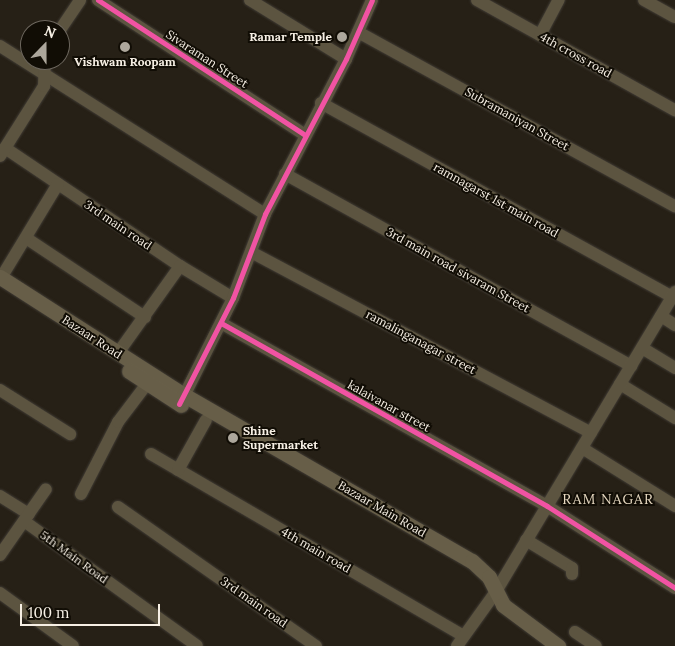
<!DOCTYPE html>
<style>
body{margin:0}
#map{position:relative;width:675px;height:646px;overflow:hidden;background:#262016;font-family:Lora,serif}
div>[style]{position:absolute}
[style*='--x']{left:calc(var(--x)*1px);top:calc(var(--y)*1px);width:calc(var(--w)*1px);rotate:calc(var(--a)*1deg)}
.roads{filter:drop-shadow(0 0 1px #413c35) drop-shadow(0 0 1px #413c35)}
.minor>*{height:12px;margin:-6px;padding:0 6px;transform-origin:6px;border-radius:6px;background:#5c5440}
.major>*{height:15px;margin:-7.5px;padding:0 7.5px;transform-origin:7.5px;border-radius:7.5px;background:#675e48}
.cycleway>*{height:5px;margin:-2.5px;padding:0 2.5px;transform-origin:2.5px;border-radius:2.5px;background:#f153a3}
.dots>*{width:14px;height:14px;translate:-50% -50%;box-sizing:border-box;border:2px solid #110d05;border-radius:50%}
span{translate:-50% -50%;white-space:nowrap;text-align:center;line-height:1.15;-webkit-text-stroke:4px #110d05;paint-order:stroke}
.poi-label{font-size:12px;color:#f6efe4;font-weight:700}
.right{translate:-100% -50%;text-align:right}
.left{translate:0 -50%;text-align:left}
.street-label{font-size:12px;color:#f6efe4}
.neighbourhood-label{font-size:14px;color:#e7d9c1;letter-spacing:1px}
.north{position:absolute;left:20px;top:20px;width:50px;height:50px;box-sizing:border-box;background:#110d05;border:1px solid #6d675e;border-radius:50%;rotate:22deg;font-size:14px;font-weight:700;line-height:20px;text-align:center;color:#f6efe4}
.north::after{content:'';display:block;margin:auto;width:18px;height:22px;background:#ada79c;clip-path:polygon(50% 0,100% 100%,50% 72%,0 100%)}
.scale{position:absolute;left:20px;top:604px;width:140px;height:22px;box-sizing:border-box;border:2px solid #f6efe4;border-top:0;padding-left:6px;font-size:15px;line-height:18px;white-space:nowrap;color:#f6efe4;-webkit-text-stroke:4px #110d05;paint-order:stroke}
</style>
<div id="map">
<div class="roads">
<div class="minor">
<i style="--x:98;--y:0;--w:247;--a:33.1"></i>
<i style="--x:250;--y:0;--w:113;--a:31.6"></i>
<i style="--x:477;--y:0;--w:227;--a:29.1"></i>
<i style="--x:644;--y:0;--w:35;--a:29"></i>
<i style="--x:60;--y:30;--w:36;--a:-56"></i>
<i style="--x:358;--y:32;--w:362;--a:28.8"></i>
<i style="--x:540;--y:35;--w:40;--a:-62"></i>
<i style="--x:0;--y:46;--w:314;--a:32.4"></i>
<i style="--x:321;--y:103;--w:401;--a:28.9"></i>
<i style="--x:5;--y:148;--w:211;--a:34"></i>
<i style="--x:180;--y:266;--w:62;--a:31.1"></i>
<i style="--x:0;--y:156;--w:83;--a:-57.8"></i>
<i style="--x:44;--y:86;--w:26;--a:-88"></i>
<i style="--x:285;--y:174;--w:396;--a:29"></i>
<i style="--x:26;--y:238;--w:143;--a:33.6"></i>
<i style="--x:251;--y:252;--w:385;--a:28"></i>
<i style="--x:1;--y:278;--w:110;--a:-58.8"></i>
<i style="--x:661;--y:316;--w:17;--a:33"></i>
<i style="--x:221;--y:323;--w:374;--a:29.3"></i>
<i style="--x:547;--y:506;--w:152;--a:32.6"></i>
<i style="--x:642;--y:348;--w:39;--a:31"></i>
<i style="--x:118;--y:353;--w:107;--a:-54.5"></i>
<i style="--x:620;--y:384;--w:65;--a:31.7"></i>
<i style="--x:0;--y:390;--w:83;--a:32.2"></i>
<i style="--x:180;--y:404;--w:119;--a:-63.4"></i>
<i style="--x:233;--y:298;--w:90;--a:-69.1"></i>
<i style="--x:265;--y:214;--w:175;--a:-62.4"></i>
<i style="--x:346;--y:59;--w:64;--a:-66.2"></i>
<i style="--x:582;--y:448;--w:110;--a:31.9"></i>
<i style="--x:151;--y:454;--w:362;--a:30.2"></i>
<i style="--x:178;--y:470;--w:57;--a:-60.8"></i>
<i style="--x:81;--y:494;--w:81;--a:-62.8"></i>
<i style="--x:118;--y:422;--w:46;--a:-52.9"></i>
<i style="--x:0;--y:496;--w:34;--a:32"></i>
<i style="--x:118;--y:507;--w:242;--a:35.1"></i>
<i style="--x:24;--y:521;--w:213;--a:35.8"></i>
<i style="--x:526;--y:540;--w:54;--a:31.3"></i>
<i style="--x:572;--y:568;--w:6;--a:90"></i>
<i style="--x:0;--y:555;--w:80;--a:-55.1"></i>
<i style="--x:0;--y:593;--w:90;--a:36"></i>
<i style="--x:575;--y:632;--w:25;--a:34"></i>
<i style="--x:457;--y:646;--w:65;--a:-54.4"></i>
<i style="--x:495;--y:593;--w:351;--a:-59.1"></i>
</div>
<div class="major">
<i style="--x:0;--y:277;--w:219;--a:32.7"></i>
<i style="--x:184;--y:395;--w:332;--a:30"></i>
<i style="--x:472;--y:561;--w:23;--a:43"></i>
<i style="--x:489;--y:577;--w:31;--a:63"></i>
<i style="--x:503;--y:605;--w:69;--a:36.7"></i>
<i style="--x:129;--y:371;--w:62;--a:33.2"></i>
</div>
</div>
<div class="cycleway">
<i style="--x:98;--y:0;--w:247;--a:33.1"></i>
<i style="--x:221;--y:323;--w:374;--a:29.3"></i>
<i style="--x:547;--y:506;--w:152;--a:32.6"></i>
<i style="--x:179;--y:404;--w:119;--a:-63"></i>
<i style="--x:233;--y:298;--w:90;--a:-69.1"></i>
<i style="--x:265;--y:214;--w:175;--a:-62.4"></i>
<i style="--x:346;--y:59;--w:64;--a:-66.2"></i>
</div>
<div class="dots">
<i style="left:342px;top:37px;background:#ada79c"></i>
<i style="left:125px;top:47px;background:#ada79c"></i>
<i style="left:233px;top:438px;background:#ada79c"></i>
</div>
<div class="poi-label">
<span class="right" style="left:332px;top:37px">Ramar Temple</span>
<span style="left:125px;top:62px">Vishwam Roopam</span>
<span class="left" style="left:243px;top:438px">Shine<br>Supermarket</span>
</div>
<div class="street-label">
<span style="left:576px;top:55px;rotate:29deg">4th cross road</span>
<span style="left:207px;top:59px;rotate:33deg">Sivaraman Street</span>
<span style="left:517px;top:119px;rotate:29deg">Subramaniyan Street</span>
<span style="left:496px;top:200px;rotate:29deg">ramnagarst 1st main road</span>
<span style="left:118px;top:225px;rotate:34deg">3rd main road</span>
<span style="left:458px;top:270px;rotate:29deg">3rd main road sivaram Street</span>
<span style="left:92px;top:337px;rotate:33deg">Bazaar Road</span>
<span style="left:421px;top:342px;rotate:28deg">ramalinganagar street</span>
<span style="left:389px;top:406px;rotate:29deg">kalaivanar street</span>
<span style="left:382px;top:509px;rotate:30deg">Bazaar Main Road</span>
<span style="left:316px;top:550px;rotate:30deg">4th main road</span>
<span style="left:74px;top:557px;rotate:36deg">5th Main Road</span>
<span style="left:254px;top:602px;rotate:35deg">3rd main road</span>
</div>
<div class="neighbourhood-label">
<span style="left:608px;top:499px">RAM NAGAR</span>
</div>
<div class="north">N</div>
<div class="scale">100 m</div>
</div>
